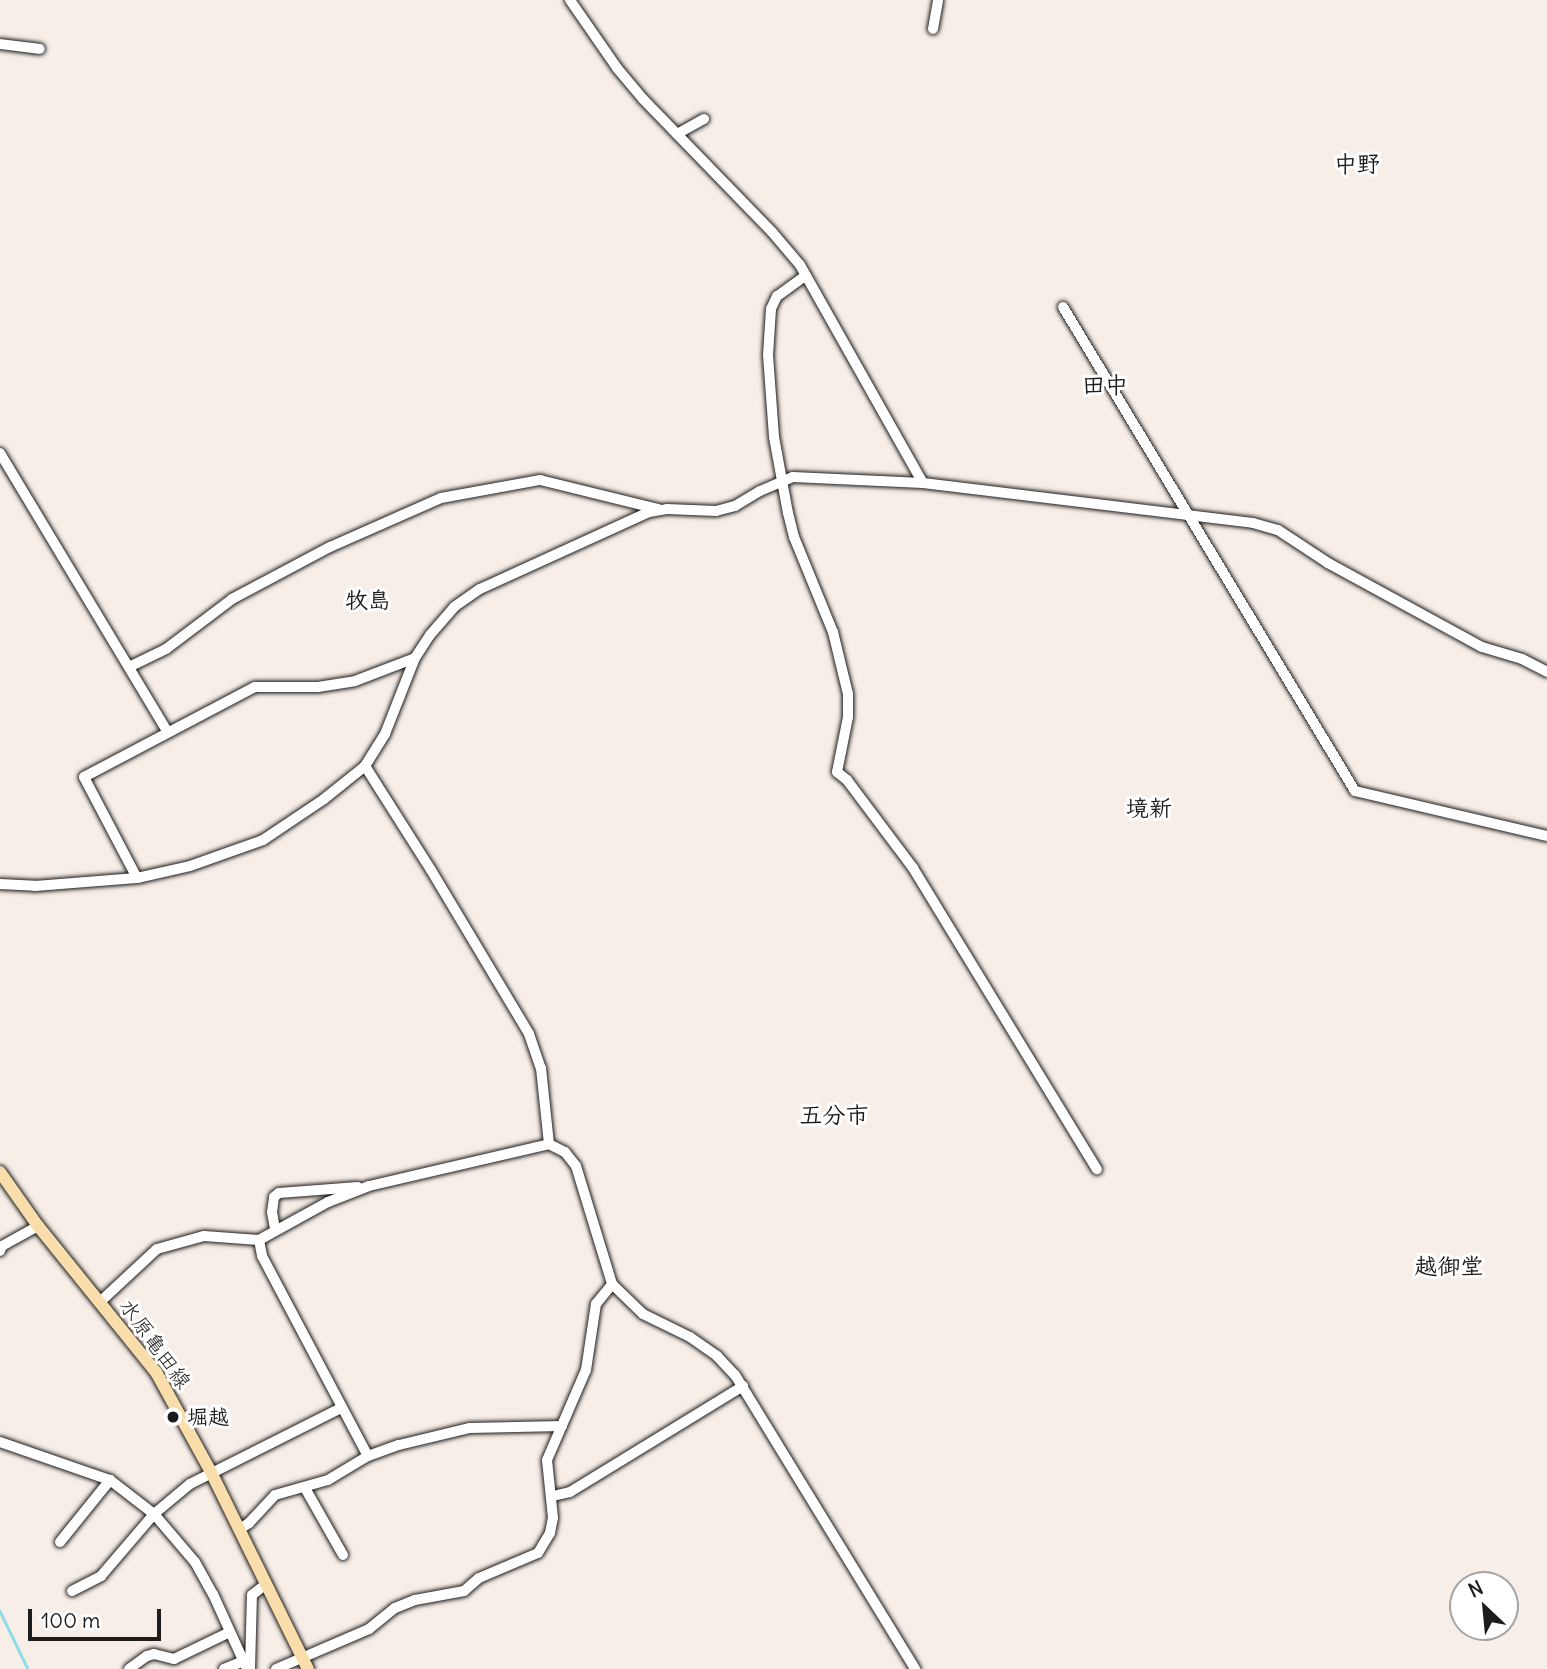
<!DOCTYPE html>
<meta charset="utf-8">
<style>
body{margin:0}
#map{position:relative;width:1547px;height:1669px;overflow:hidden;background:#f7eee7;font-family:Delius,"Klee One",sans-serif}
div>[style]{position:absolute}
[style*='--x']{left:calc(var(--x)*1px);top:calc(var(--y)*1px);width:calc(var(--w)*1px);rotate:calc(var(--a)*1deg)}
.stream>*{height:2.5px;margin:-1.25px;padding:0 1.25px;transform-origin:1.25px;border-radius:1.25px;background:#8ddde9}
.roads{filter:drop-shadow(0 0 2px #1c1c1c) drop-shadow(0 0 2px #1c1c1c)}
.minor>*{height:10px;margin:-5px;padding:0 5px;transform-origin:5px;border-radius:5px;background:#fff}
.major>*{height:12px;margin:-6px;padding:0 6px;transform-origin:6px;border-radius:6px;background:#f9deab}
.dots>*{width:19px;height:19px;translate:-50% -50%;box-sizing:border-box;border:4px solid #fff;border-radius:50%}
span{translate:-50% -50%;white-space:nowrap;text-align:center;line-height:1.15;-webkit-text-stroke:6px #fff;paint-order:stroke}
.street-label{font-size:21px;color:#1c1c1c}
.poi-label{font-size:21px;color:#1c1c1c;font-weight:700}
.left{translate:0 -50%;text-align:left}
.neighbourhood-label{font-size:23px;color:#1c1c1c;font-weight:700}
.north{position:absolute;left:1449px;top:1571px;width:70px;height:70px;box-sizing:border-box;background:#fff;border:2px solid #a4a4a4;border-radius:50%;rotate:334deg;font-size:19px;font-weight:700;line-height:28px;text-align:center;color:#1c1c1c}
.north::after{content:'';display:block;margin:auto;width:24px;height:32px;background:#1c1c1c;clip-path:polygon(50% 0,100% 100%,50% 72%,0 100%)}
.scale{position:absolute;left:28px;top:1609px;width:133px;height:32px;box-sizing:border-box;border:4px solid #1c1c1c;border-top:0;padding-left:9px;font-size:21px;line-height:24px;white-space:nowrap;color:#1c1c1c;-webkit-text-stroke:5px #fff;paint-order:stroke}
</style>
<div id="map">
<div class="stream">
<i style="--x:0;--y:1611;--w:64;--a:64.2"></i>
</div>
<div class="roads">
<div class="minor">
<i style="--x:570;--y:0;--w:83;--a:55.3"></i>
<i style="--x:617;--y:68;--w:40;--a:50"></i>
<i style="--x:643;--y:99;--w:185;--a:45.9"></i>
<i style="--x:772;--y:232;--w:43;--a:49.7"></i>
<i style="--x:800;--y:265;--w:250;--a:60.6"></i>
<i style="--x:933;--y:29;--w:29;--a:-80"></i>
<i style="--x:0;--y:44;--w:40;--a:7.1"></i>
<i style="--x:677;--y:134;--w:31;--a:-29"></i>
<i style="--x:805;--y:276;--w:34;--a:144"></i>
<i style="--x:777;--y:296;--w:14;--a:115"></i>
<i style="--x:771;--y:309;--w:46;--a:93.7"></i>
<i style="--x:768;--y:355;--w:82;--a:85.8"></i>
<i style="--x:774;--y:437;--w:77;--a:79.6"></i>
<i style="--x:788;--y:513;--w:25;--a:76"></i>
<i style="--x:794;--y:537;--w:103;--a:67.7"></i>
<i style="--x:833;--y:632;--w:64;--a:76.4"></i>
<i style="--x:848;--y:694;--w:23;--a:90"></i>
<i style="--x:848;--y:717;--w:56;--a:101.3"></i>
<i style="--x:837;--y:772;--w:13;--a:39"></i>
<i style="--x:847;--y:780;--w:110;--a:53.1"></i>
<i style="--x:913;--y:868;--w:353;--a:58.6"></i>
<i style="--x:1063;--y:307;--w:565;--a:58.9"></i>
<i style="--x:1355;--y:791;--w:197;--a:13.2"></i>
<i style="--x:0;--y:453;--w:324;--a:59"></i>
<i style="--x:131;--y:666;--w:39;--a:-26"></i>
<i style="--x:166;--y:649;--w:83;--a:-37.1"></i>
<i style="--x:232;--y:599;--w:111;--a:-28"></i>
<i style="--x:330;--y:547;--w:121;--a:-23.8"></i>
<i style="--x:441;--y:498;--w:101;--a:-10.3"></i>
<i style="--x:540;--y:480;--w:122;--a:13.8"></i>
<i style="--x:365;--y:766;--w:123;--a:57.6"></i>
<i style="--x:431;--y:870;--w:191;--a:59.1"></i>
<i style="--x:529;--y:1034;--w:36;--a:71"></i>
<i style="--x:541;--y:1068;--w:76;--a:84"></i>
<i style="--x:137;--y:878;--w:114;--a:-117.7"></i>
<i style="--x:84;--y:777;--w:193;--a:-27.8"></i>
<i style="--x:255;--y:687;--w:63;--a:0"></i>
<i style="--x:318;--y:687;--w:37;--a:-9"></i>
<i style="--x:355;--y:681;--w:64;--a:-21"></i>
<i style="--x:0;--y:884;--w:35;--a:3"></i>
<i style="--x:35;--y:886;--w:102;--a:-4.5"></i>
<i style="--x:137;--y:878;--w:54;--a:-12.8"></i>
<i style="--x:190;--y:866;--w:77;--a:-19.6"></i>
<i style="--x:263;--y:840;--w:73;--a:-33.9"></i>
<i style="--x:324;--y:799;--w:53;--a:-38.8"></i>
<i style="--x:365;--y:766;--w:38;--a:-58"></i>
<i style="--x:385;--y:734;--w:82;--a:-68.5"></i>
<i style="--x:415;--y:658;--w:27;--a:-57"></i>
<i style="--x:430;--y:635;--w:37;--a:-49"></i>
<i style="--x:454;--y:607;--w:32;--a:-35"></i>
<i style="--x:480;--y:589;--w:186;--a:-24.5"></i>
<i style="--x:649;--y:512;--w:18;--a:-9"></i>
<i style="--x:667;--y:509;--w:49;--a:2.3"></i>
<i style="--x:716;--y:511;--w:20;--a:-15"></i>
<i style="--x:735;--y:506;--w:29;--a:-31"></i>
<i style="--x:760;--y:491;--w:36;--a:-23"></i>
<i style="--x:793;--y:477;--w:130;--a:2.6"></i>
<i style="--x:923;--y:483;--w:332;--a:6.9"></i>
<i style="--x:1253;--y:523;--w:26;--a:16"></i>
<i style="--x:1278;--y:530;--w:60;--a:33.4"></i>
<i style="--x:1328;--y:563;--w:175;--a:28.6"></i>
<i style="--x:1482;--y:647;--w:42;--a:16.7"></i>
<i style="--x:1522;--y:659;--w:28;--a:27"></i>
<i style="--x:275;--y:1229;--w:17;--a:-100"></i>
<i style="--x:272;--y:1212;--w:15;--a:-82"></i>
<i style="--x:274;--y:1197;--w:6;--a:-39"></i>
<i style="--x:279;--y:1193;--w:79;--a:-4.3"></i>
<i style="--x:259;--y:1240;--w:16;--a:79"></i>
<i style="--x:262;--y:1256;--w:226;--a:62.1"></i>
<i style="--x:0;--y:1251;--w:5;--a:-68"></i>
<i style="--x:2;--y:1246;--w:41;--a:-29.1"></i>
<i style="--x:101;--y:1301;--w:76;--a:-42.9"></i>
<i style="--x:157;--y:1249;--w:49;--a:-15.5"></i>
<i style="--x:204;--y:1236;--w:55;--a:4.2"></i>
<i style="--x:259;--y:1240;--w:79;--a:-28.8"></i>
<i style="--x:328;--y:1202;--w:44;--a:-21.3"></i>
<i style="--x:369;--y:1186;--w:185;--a:-13.1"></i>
<i style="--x:549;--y:1144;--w:18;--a:27"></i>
<i style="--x:565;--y:1152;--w:18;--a:52"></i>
<i style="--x:576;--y:1166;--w:123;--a:73"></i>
<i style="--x:612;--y:1284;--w:43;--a:44.1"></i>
<i style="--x:643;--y:1314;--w:52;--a:26.1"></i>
<i style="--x:690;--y:1337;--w:33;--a:35"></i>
<i style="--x:717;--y:1356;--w:26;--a:47"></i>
<i style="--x:735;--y:1375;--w:345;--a:58.5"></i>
<i style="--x:0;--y:1442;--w:116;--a:19.1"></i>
<i style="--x:110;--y:1480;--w:56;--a:37.7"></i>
<i style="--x:154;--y:1514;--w:63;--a:49.5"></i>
<i style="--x:195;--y:1562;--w:37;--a:61"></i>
<i style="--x:213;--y:1594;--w:82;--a:65.6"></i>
<i style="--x:305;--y:1488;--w:77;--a:60.4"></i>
<i style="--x:553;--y:1496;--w:17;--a:-13"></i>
<i style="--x:570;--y:1492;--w:203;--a:-31.5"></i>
<i style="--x:240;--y:1529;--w:11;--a:-34"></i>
<i style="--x:249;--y:1523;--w:38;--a:-47"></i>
<i style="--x:275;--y:1495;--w:55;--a:-15.8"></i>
<i style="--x:328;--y:1480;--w:47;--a:-31"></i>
<i style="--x:368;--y:1456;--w:33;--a:-20"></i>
<i style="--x:399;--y:1445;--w:73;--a:-13.5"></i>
<i style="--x:470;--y:1428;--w:92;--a:-1.2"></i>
<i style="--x:60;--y:1542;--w:80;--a:-51.1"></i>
<i style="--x:72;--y:1591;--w:33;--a:-27"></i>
<i style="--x:101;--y:1576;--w:82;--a:-49.5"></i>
<i style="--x:154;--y:1514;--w:47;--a:-39.8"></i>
<i style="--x:190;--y:1484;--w:169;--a:-26.7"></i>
<i style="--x:129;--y:1669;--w:22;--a:-36"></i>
<i style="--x:147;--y:1656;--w:7;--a:-16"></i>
<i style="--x:154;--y:1654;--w:21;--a:14"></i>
<i style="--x:174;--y:1659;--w:62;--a:-25.7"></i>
<i style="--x:224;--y:1669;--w:22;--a:-22"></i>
<i style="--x:250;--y:1669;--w:74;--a:-88.5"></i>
<i style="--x:252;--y:1595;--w:18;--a:-38"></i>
<i style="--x:276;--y:1669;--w:101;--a:-23.3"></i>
<i style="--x:369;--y:1629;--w:33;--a:-39"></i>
<i style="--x:395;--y:1608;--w:22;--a:-22"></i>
<i style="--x:415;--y:1600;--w:50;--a:-10.4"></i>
<i style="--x:464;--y:1591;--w:20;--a:-41"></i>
<i style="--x:479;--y:1578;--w:64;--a:-23"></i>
<i style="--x:538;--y:1553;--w:23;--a:-59"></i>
<i style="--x:550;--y:1533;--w:15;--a:-79"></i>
<i style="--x:553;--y:1518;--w:58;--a:-95.9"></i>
<i style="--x:547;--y:1460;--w:98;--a:-66.6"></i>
<i style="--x:586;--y:1370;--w:67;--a:-81.4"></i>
<i style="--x:596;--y:1304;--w:26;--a:-51"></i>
</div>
<div class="major">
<i style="--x:0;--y:1172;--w:66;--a:54.9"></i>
<i style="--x:38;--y:1226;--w:188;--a:51.1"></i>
<i style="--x:156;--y:1372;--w:114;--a:61.2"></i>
<i style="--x:211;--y:1472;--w:220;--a:63.8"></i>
</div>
</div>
<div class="dots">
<i style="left:173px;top:1417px;background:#1c1c1c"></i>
</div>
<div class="street-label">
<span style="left:155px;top:1344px;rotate:54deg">水原亀田線</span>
</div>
<div class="poi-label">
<span class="left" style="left:187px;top:1417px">堀越</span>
</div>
<div class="neighbourhood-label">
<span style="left:1357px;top:164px">中野</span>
<span style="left:1105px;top:385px">田中</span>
<span style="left:368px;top:600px">牧島</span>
<span style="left:1149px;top:808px">境新</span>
<span style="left:834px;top:1115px">五分市</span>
<span style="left:1449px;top:1266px">越御堂</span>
</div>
<div class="north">N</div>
<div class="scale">100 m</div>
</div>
